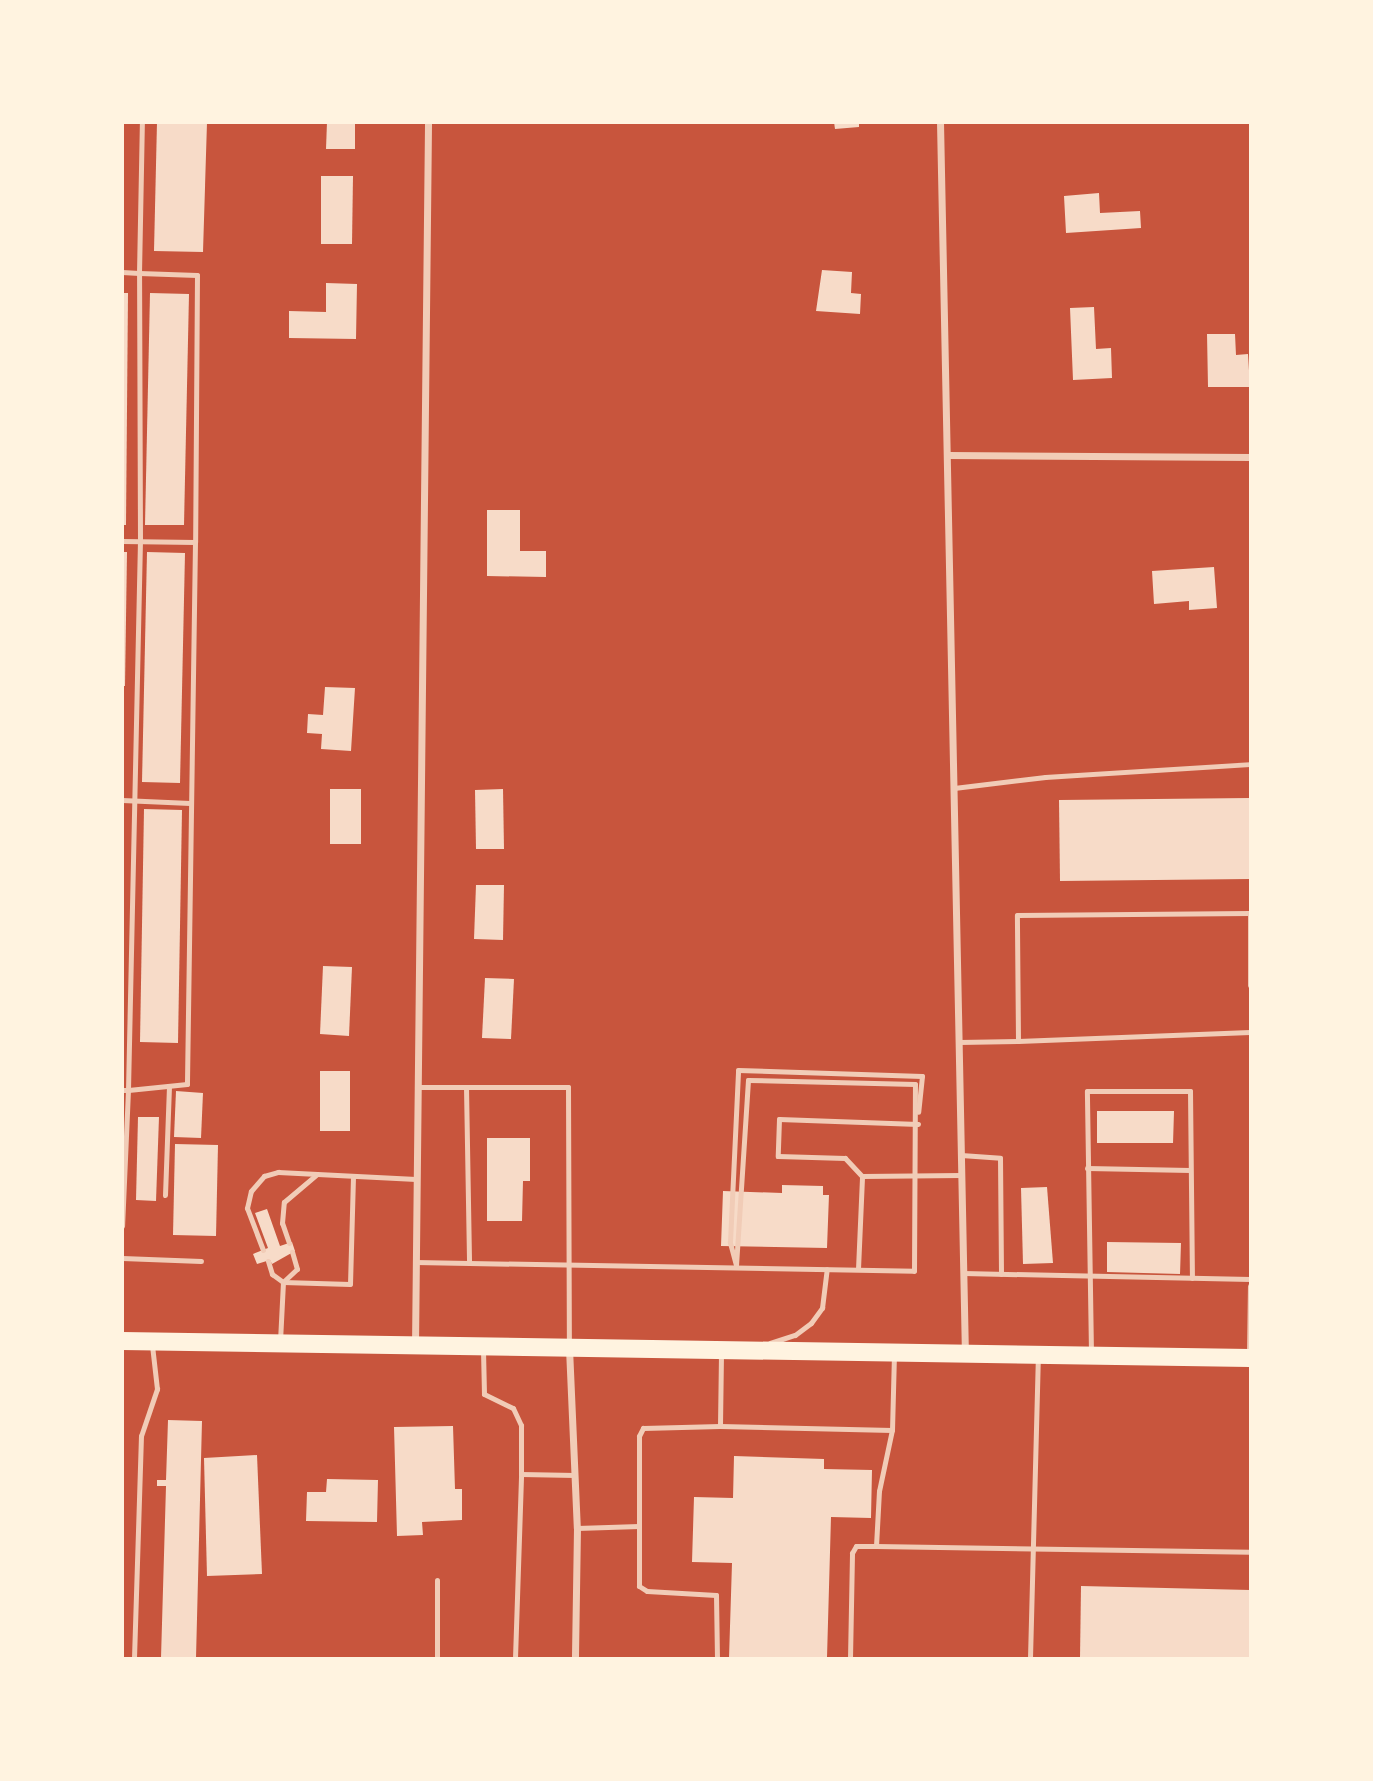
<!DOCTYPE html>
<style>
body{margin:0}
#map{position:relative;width:1373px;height:1781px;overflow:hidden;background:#c8553d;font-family:Helvetica,sans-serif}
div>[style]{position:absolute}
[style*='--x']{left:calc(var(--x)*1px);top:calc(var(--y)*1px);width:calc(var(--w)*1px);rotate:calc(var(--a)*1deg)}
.building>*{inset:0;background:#f7dbc8}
.service>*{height:5px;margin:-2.5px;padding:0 2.5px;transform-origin:2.5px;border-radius:2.5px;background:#f1ccb7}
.minor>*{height:7px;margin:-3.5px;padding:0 3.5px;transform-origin:3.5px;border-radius:3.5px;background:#f1ccb7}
.primary>*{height:18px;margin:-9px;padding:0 9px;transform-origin:9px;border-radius:9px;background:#fff3e0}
span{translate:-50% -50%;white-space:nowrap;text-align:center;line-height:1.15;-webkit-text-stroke:5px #fff3e0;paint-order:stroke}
.frame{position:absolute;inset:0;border:124px solid #fff3e0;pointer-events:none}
</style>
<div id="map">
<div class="building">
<i style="clip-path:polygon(157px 122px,207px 122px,203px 252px,154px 251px)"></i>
<i style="clip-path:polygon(327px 122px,355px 122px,355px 149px,326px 149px)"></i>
<i style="clip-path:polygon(834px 122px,859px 122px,859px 127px,835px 129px)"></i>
<i style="clip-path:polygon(321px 176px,353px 176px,352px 244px,321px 244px)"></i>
<i style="clip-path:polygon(1099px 193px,1100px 213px,1140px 211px,1141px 228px,1066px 233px,1064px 196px)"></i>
<i style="clip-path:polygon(822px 270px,852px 272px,851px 293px,861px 294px,860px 314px,816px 311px)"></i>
<i style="clip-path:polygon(326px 283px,357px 284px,356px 339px,289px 338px,289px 311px,326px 312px)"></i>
<i style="clip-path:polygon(122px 293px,128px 293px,126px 525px,122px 525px)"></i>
<i style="clip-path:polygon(150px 293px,189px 294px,184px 525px,145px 525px)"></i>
<i style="clip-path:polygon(1094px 307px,1096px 349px,1111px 348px,1112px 378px,1073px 380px,1070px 308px)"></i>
<i style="clip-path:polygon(1207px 334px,1235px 334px,1236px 355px,1248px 354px,1250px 387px,1208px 387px)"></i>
<i style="clip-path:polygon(487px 510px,520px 510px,520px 551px,546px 551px,546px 577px,487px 576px)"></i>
<i style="clip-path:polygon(122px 552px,127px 552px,125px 686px,122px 686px)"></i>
<i style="clip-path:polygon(147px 552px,185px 553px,180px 783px,142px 782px)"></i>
<i style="clip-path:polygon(1214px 567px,1217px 608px,1189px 610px,1189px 601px,1154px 604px,1152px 571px)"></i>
<i style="clip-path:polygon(325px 687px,355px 688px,351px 751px,321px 749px,322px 734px,307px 733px,308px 714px,323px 715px)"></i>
<i style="clip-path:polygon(330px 789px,361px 789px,361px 844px,330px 844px)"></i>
<i style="clip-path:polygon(503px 789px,504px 849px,476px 849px,475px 790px)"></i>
<i style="clip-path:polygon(1250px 798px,1250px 879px,1060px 881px,1059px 800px)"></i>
<i style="clip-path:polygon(144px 809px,182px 810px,178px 1043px,140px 1042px)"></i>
<i style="clip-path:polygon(476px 885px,504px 885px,503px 940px,474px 939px)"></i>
<i style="clip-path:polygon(323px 966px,352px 967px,349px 1036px,320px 1034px)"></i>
<i style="clip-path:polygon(485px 978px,514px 979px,511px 1039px,482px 1038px)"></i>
<i style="clip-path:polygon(320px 1071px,350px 1071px,350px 1131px,320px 1131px)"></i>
<i style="clip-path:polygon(176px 1091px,203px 1093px,201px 1138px,174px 1137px)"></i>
<i style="clip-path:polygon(1097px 1111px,1174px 1111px,1173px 1143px,1097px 1143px)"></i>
<i style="clip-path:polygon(138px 1117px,159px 1117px,156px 1201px,136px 1200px)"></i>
<i style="clip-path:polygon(487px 1138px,530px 1138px,530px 1181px,523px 1181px,522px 1221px,487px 1221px)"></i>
<i style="clip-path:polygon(175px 1144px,218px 1145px,216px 1236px,173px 1235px)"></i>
<i style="clip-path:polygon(782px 1185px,823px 1186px,823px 1195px,829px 1195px,827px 1248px,721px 1246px,723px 1191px,782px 1193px)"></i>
<i style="clip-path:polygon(1047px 1187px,1053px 1263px,1023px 1264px,1021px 1188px)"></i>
<i style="clip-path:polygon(267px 1209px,280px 1246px,292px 1242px,295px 1251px,272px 1264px,270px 1260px,257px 1264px,253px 1254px,268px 1248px,255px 1213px)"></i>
<i style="clip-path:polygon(1107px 1242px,1181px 1243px,1180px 1274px,1107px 1272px)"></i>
<i style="clip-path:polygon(168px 1420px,202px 1421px,196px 1658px,161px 1658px,166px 1486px,157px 1486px,157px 1480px,166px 1480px)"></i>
<i style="clip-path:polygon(453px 1426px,455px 1489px,462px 1489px,462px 1520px,422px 1522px,423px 1535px,397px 1536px,394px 1427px)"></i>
<i style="clip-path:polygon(257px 1455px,262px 1574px,207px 1576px,204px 1458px)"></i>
<i style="clip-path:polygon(734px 1456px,824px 1459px,824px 1469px,872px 1470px,871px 1518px,831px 1517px,827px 1658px,729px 1658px,732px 1563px,692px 1562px,694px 1497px,733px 1498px)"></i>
<i style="clip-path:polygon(327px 1479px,378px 1480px,377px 1522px,306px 1521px,307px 1492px,326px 1492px)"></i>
<i style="clip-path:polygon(1081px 1586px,1250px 1590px,1250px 1658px,1080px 1658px)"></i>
</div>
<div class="service">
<i style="--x:122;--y:272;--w:17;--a:3"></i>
<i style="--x:139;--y:273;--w:151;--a:-88.9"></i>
<i style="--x:139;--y:273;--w:58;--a:2"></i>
<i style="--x:197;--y:275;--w:267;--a:90.4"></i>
<i style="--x:195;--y:542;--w:542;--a:90.85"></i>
<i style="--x:187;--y:1084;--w:59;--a:174.2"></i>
<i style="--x:128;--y:1090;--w:549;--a:-88.75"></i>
<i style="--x:140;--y:541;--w:268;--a:-90.2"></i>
<i style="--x:122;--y:541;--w:73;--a:0.8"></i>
<i style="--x:954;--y:788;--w:92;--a:-6.9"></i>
<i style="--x:1045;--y:777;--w:205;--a:-3.6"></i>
<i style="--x:122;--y:800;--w:68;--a:2.5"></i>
<i style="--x:1018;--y:1041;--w:232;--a:-2.2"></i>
<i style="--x:959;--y:1042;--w:59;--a:-1"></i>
<i style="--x:1018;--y:1041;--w:126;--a:-90.5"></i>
<i style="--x:1017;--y:915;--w:233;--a:-0.5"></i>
<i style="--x:1250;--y:913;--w:72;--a:90"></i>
<i style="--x:417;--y:1087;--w:151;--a:0"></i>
<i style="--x:568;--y:1087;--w:258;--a:89.8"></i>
<i style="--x:466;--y:1087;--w:176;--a:89"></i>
<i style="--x:122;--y:1090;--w:6;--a:0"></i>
<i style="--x:128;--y:1090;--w:136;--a:92.5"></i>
<i style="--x:918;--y:1124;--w:139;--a:-177.9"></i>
<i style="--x:779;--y:1119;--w:37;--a:92"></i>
<i style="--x:778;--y:1156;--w:67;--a:1.7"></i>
<i style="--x:845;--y:1158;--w:25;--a:47"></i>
<i style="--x:862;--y:1176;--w:99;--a:-0.6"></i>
<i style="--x:961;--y:1155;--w:39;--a:4"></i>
<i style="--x:1000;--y:1158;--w:116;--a:89.5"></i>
<i style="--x:1087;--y:1168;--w:103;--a:1.1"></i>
<i style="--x:165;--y:1195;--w:109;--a:-87.9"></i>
<i style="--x:289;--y:1243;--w:21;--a:-109"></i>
<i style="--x:282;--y:1223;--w:21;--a:-85"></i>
<i style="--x:284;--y:1202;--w:42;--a:-40.2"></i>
<i style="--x:263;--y:1250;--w:45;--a:-110.9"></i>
<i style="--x:247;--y:1208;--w:17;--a:-77"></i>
<i style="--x:251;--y:1191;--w:20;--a:-49"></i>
<i style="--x:264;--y:1176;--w:15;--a:-16"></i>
<i style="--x:278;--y:1172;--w:138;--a:2.9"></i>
<i style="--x:122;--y:1258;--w:79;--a:2.2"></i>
<i style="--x:268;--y:1261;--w:14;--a:73"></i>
<i style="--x:272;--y:1274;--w:14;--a:36"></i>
<i style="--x:283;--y:1282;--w:19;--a:-43"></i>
<i style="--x:297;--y:1269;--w:18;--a:-106"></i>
<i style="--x:415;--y:1262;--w:499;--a:1"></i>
<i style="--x:914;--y:1271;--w:187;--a:-89.7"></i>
<i style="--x:915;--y:1084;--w:167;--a:-178.6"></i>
<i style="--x:748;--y:1080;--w:187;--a:93.7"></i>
<i style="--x:736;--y:1265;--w:24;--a:-105"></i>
<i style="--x:730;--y:1242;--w:172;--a:-87.3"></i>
<i style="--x:738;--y:1070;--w:184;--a:1.9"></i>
<i style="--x:922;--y:1076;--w:36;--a:96"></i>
<i style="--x:858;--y:1269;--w:93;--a:-87.5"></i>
<i style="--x:963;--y:1273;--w:287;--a:1.2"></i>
<i style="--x:280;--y:1341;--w:59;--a:-87.1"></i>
<i style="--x:283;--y:1282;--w:67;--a:1.7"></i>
<i style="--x:350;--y:1284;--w:108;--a:-88.4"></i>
<i style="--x:770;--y:1343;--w:26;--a:-18"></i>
<i style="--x:795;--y:1335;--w:20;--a:-37"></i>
<i style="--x:811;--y:1323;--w:19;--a:-54"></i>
<i style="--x:822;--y:1308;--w:39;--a:-83"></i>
<i style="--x:483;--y:1350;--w:44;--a:88.7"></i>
<i style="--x:484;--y:1394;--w:32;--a:26"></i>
<i style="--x:513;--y:1408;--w:19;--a:65"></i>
<i style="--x:521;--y:1425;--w:49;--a:90"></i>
<i style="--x:1091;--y:1353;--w:262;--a:-90.9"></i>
<i style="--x:1087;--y:1091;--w:103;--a:0"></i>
<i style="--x:1190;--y:1091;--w:187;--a:89.4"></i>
<i style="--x:721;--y:1354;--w:72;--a:90.8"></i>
<i style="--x:720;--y:1426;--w:172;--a:1.3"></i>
<i style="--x:892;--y:1430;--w:74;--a:-88.5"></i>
<i style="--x:1249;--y:1355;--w:69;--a:-89.2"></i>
<i style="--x:639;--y:1526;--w:60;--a:90"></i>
<i style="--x:639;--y:1586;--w:9;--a:32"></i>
<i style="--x:647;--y:1591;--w:69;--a:3.3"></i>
<i style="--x:716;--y:1595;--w:63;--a:89.1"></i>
<i style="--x:577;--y:1528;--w:62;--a:-1.8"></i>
<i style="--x:639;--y:1526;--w:90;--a:-90"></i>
<i style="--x:639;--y:1436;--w:9;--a:-63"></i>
<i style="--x:643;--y:1428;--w:77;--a:-1.5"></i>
<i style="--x:876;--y:1546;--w:374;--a:0.9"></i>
<i style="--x:437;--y:1580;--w:78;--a:90"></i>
<i style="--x:134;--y:1658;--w:222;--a:-88.2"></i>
<i style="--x:141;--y:1436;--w:50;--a:-71.2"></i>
<i style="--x:157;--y:1389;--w:44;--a:-96.5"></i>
<i style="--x:515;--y:1658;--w:184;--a:-88.1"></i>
<i style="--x:521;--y:1474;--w:54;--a:1.1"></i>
<i style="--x:850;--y:1658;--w:105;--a:-88.9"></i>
<i style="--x:852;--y:1553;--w:8;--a:-60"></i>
<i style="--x:856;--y:1546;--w:20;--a:0"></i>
<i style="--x:876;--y:1546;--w:55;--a:-86.9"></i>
<i style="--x:879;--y:1491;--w:62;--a:-78"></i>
<i style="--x:1030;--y:1658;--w:299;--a:-88.5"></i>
</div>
<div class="minor">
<i style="--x:940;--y:122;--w:1232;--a:88.84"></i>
<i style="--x:948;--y:455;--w:302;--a:0.4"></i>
<i style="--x:415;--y:1346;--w:1224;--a:-89.39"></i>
<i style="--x:569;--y:1348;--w:180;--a:87.5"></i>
<i style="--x:577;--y:1528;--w:130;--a:90.9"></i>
</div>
<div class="primary">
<i style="--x:122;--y:1341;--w:1128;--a:0.86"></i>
</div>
<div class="frame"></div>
</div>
